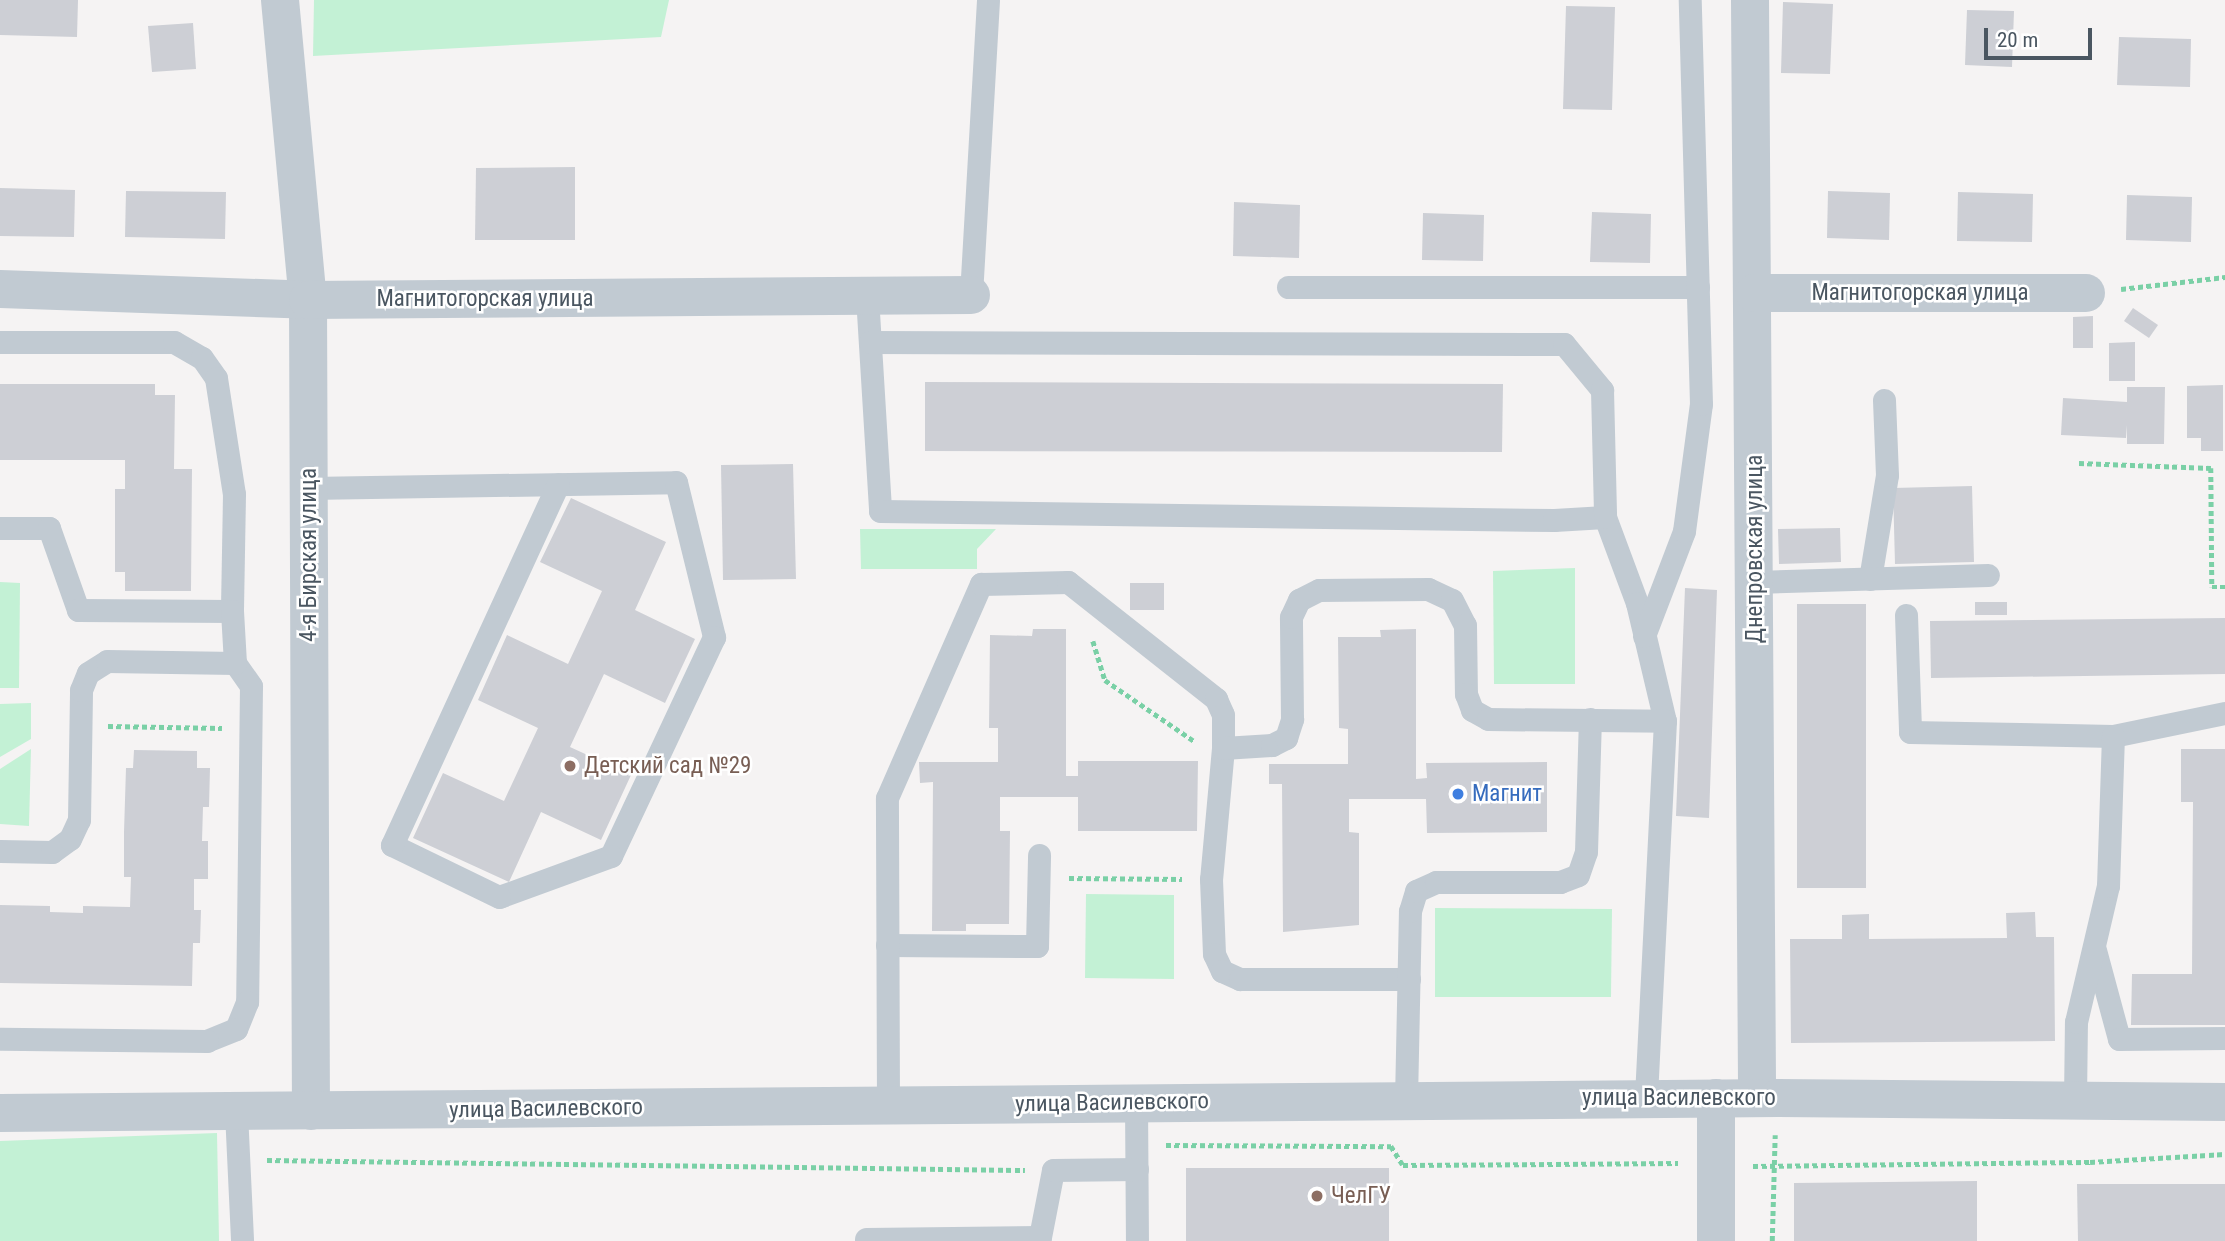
<!DOCTYPE html>
<meta charset="utf-8">
<style>
body{margin:0}
#map{position:relative;width:2225px;height:1241px;overflow:hidden;background:#f5f3f3;font-family:"Roboto Condensed",sans-serif}
div>[style]{position:absolute}
[style*='--x']{left:calc(var(--x)*1px);top:calc(var(--y)*1px);width:calc(var(--w)*1px);rotate:calc(var(--a)*1deg)}
.green>*{inset:0;background:#c3f1d5}
.building>*{inset:0;background:#cdcfd5}
.path>*{height:4.5px;margin-top:-2.25px;transform-origin:0;background:repeating-linear-gradient(90deg,#7ad0a6 0 5px,transparent 0 8.5px)}
.service>*{height:23px;margin:-11.5px;padding:0 11.5px;transform-origin:11.5px;border-radius:11.5px;background:#c1cad2}
.minor>*{height:38px;margin:-19px;padding:0 19px;transform-origin:19px;border-radius:19px;background:#c1cad2}
.tertiary>*{height:38px;margin:-19px;padding:0 19px;transform-origin:19px;border-radius:19px;background:#c1cad2}
.dots>*{width:19px;height:19px;translate:-50% -50%;box-sizing:border-box;border:4px solid #fff;border-radius:50%}
span{translate:-50% -50%;white-space:nowrap;text-align:center;line-height:1.15;-webkit-text-stroke:5px #fff;paint-order:stroke}
.street-label{font-size:23px;color:#4a5661}
.education-label{font-size:23px;color:#785e54}
.left{translate:0 -50%;text-align:left}
.shop-label{font-size:23px;color:#366cbe}
.scale{position:absolute;left:1984px;top:28px;width:108px;height:32px;box-sizing:border-box;border:4px solid #4a5661;border-top:0;padding-left:9px;font-size:21px;line-height:24px;white-space:nowrap;color:#4a5661;-webkit-text-stroke:5px #fff;paint-order:stroke}
</style>
<div id="map">
<div class="green">
<i style="clip-path:polygon(314px 0,669px 0,661px 37px,313px 56px)"></i>
<i style="clip-path:polygon(860px 529px,996px 529px,977px 549px,977px 569px,861px 569px)"></i>
<i style="clip-path:polygon(1575px 568px,1575px 684px,1494px 684px,1493px 571px)"></i>
<i style="clip-path:polygon(0 582px,20px 583px,19px 688px,0 688px)"></i>
<i style="clip-path:polygon(31px 703px,31px 739px,0 757px,0 704px)"></i>
<i style="clip-path:polygon(31px 749px,29px 826px,0 824px,0 769px)"></i>
<i style="clip-path:polygon(1086px 894px,1174px 895px,1174px 979px,1085px 978px)"></i>
<i style="clip-path:polygon(1435px 908px,1612px 909px,1611px 997px,1435px 997px)"></i>
<i style="clip-path:polygon(217px 1133px,219px 1241px,0 1241px,0 1141px)"></i>
</div>
<div class="building">
<i style="clip-path:polygon(0 0,78px 0,77px 37px,0 35px)"></i>
<i style="clip-path:polygon(1783px 2px,1833px 4px,1830px 74px,1781px 73px)"></i>
<i style="clip-path:polygon(1566px 6px,1615px 7px,1612px 110px,1563px 109px)"></i>
<i style="clip-path:polygon(1967px 10px,2014px 11px,2012px 67px,1965px 65px)"></i>
<i style="clip-path:polygon(193px 23px,196px 69px,152px 72px,148px 26px)"></i>
<i style="clip-path:polygon(2119px 37px,2191px 39px,2190px 87px,2117px 85px)"></i>
<i style="clip-path:polygon(575px 167px,575px 240px,475px 240px,476px 168px)"></i>
<i style="clip-path:polygon(0 188px,75px 190px,74px 237px,0 236px)"></i>
<i style="clip-path:polygon(126px 191px,226px 192px,225px 239px,125px 237px)"></i>
<i style="clip-path:polygon(1828px 191px,1890px 193px,1889px 240px,1827px 238px)"></i>
<i style="clip-path:polygon(1958px 192px,2033px 194px,2032px 242px,1957px 241px)"></i>
<i style="clip-path:polygon(2127px 195px,2192px 197px,2191px 242px,2126px 240px)"></i>
<i style="clip-path:polygon(1234px 202px,1300px 205px,1299px 258px,1233px 256px)"></i>
<i style="clip-path:polygon(1592px 212px,1651px 214px,1650px 263px,1590px 262px)"></i>
<i style="clip-path:polygon(1423px 213px,1484px 215px,1483px 261px,1422px 260px)"></i>
<i style="clip-path:polygon(2133px 308px,2158px 325px,2149px 338px,2124px 321px)"></i>
<i style="clip-path:polygon(2093px 316px,2093px 348px,2073px 348px,2073px 317px)"></i>
<i style="clip-path:polygon(2135px 342px,2135px 381px,2109px 381px,2109px 343px)"></i>
<i style="clip-path:polygon(925px 382px,1503px 384px,1502px 452px,925px 451px)"></i>
<i style="clip-path:polygon(0 384px,155px 384px,155px 395px,175px 395px,174px 469px,192px 469px,191px 591px,125px 591px,125px 572px,115px 572px,115px 489px,125px 489px,125px 460px,0 460px)"></i>
<i style="clip-path:polygon(2223px 385px,2223px 451px,2201px 451px,2201px 438px,2187px 438px,2187px 386px)"></i>
<i style="clip-path:polygon(2127px 387px,2165px 387px,2164px 444px,2127px 444px,2127px 425px,2126px 438px,2061px 435px,2063px 398px,2127px 402px)"></i>
<i style="clip-path:polygon(793px 464px,796px 579px,723px 580px,721px 465px)"></i>
<i style="clip-path:polygon(1972px 486px,1974px 562px,1895px 564px,1893px 488px)"></i>
<i style="clip-path:polygon(571px 498px,666px 542px,635px 610px,695px 639px,665px 703px,604px 674px,570px 747px,631px 775px,601px 840px,541px 812px,509px 882px,413px 838px,443px 773px,504px 801px,538px 728px,478px 700px,507px 635px,568px 664px,602px 591px,540px 562px)"></i>
<i style="clip-path:polygon(1840px 528px,1841px 562px,1779px 564px,1778px 529px)"></i>
<i style="clip-path:polygon(1130px 583px,1164px 583px,1164px 610px,1130px 610px)"></i>
<i style="clip-path:polygon(1685px 588px,1717px 590px,1709px 818px,1676px 816px)"></i>
<i style="clip-path:polygon(1975px 602px,2007px 602px,2007px 615px,1975px 615px)"></i>
<i style="clip-path:polygon(1797px 604px,1866px 604px,1866px 888px,1797px 888px)"></i>
<i style="clip-path:polygon(2225px 618px,2225px 674px,1931px 678px,1930px 621px)"></i>
<i style="clip-path:polygon(1033px 629px,1066px 629px,1066px 776px,1078px 776px,1078px 761px,1198px 761px,1197px 831px,1078px 831px,1078px 797px,1000px 797px,1000px 831px,1010px 831px,1009px 924px,966px 924px,966px 931px,932px 931px,933px 782px,920px 783px,919px 762px,998px 762px,998px 728px,989px 728px,990px 635px,1032px 636px)"></i>
<i style="clip-path:polygon(1416px 629px,1416px 779px,1427px 778px,1426px 763px,1547px 762px,1547px 832px,1427px 833px,1426px 799px,1349px 799px,1349px 832px,1359px 833px,1359px 925px,1283px 932px,1282px 784px,1269px 784px,1269px 764px,1348px 764px,1348px 729px,1339px 728px,1338px 637px,1381px 637px,1380px 630px)"></i>
<i style="clip-path:polygon(2181px 749px,2225px 749px,2225px 1025px,2131px 1025px,2132px 974px,2192px 974px,2193px 802px,2181px 802px)"></i>
<i style="clip-path:polygon(134px 750px,197px 751px,197px 768px,210px 768px,209px 807px,203px 807px,202px 841px,208px 841px,208px 879px,194px 879px,194px 910px,201px 910px,200px 943px,193px 943px,192px 986px,0 983px,0 905px,50px 906px,50px 912px,83px 913px,83px 906px,130px 907px,131px 877px,124px 877px,124px 832px,126px 768px,133px 768px)"></i>
<i style="clip-path:polygon(2035px 912px,2036px 937px,2054px 937px,2055px 1041px,1791px 1043px,1790px 939px,1842px 939px,1842px 915px,1869px 914px,1869px 939px,2007px 938px,2006px 913px)"></i>
<i style="clip-path:polygon(1186px 1168px,1389px 1168px,1389px 1241px,1186px 1241px)"></i>
<i style="clip-path:polygon(1977px 1181px,1977px 1241px,1794px 1241px,1794px 1183px)"></i>
<i style="clip-path:polygon(2077px 1184px,2225px 1184px,2225px 1241px,2078px 1241px)"></i>
</div>
<div class="path">
<i style="--x:2121;--y:289;--w:105;--a:-6.6"></i>
<i style="--x:2079;--y:463;--w:132;--a:2.2"></i>
<i style="--x:2211;--y:468;--w:119;--a:89.5"></i>
<i style="--x:2212;--y:587;--w:13;--a:0"></i>
<i style="--x:1093;--y:641;--w:41;--a:72.9"></i>
<i style="--x:1105;--y:680;--w:108;--a:34.4"></i>
<i style="--x:108;--y:726;--w:114;--a:1"></i>
<i style="--x:1069;--y:878;--w:113;--a:0.5"></i>
<i style="--x:1166;--y:1145;--w:225;--a:0.3"></i>
<i style="--x:1391;--y:1146;--w:22;--a:58"></i>
<i style="--x:1403;--y:1165;--w:275;--a:-0.4"></i>
<i style="--x:267;--y:1160;--w:758;--a:0.76"></i>
<i style="--x:1753;--y:1166;--w:337;--a:-0.7"></i>
<i style="--x:2090;--y:1162;--w:135;--a:-3.4"></i>
<i style="--x:1772;--y:1241;--w:106;--a:-88.4"></i>
</div>
<div class="service">
<i style="--x:1288;--y:287;--w:410;--a:0"></i>
<i style="--x:971;--y:295;--w:295;--a:-86.7"></i>
<i style="--x:867;--y:296;--w:215;--a:86.5"></i>
<i style="--x:880;--y:511;--w:674;--a:0.77"></i>
<i style="--x:1554;--y:520;--w:51;--a:-3.4"></i>
<i style="--x:1605;--y:517;--w:92;--a:69.6"></i>
<i style="--x:1637;--y:603;--w:121;--a:76.7"></i>
<i style="--x:1665;--y:721;--w:378;--a:92.9"></i>
<i style="--x:0;--y:342;--w:174;--a:0"></i>
<i style="--x:174;--y:342;--w:32;--a:30"></i>
<i style="--x:202;--y:358;--w:24;--a:55"></i>
<i style="--x:216;--y:378;--w:117;--a:81.2"></i>
<i style="--x:234;--y:494;--w:117;--a:91"></i>
<i style="--x:870;--y:342;--w:694;--a:0.17"></i>
<i style="--x:1564;--y:344;--w:60;--a:50.4"></i>
<i style="--x:1602;--y:390;--w:127;--a:88.6"></i>
<i style="--x:309;--y:488;--w:367;--a:-0.9"></i>
<i style="--x:676;--y:482;--w:160;--a:76.2"></i>
<i style="--x:714;--y:637;--w:242;--a:115.2"></i>
<i style="--x:611;--y:856;--w:119;--a:159.9"></i>
<i style="--x:499;--y:897;--w:119;--a:-154.1"></i>
<i style="--x:392;--y:845;--w:397;--a:-65.3"></i>
<i style="--x:0;--y:528;--w:49;--a:0"></i>
<i style="--x:49;--y:528;--w:87;--a:70.5"></i>
<i style="--x:78;--y:610;--w:154;--a:0.4"></i>
<i style="--x:232;--y:611;--w:52;--a:86.7"></i>
<i style="--x:235;--y:663;--w:28;--a:55"></i>
<i style="--x:251;--y:686;--w:316;--a:90.7"></i>
<i style="--x:247;--y:1002;--w:29;--a:112"></i>
<i style="--x:236;--y:1029;--w:31;--a:158"></i>
<i style="--x:207;--y:1041;--w:207;--a:-179.4"></i>
<i style="--x:1870;--y:579;--w:105;--a:-80.7"></i>
<i style="--x:1887;--y:475;--w:75;--a:-92.3"></i>
<i style="--x:1755;--y:582;--w:233;--a:-1.7"></i>
<i style="--x:1906;--y:615;--w:117;--a:88"></i>
<i style="--x:1910;--y:732;--w:203;--a:1.1"></i>
<i style="--x:2113;--y:736;--w:114;--a:-11.6"></i>
<i style="--x:1644;--y:636;--w:112;--a:-69.1"></i>
<i style="--x:1684;--y:531;--w:128;--a:-82.4"></i>
<i style="--x:1701;--y:404;--w:404;--a:-91.6"></i>
<i style="--x:1223;--y:748;--w:132;--a:95.2"></i>
<i style="--x:1211;--y:879;--w:75;--a:87.7"></i>
<i style="--x:1214;--y:954;--w:19;--a:65"></i>
<i style="--x:1222;--y:971;--w:20;--a:24"></i>
<i style="--x:1240;--y:979;--w:169;--a:0"></i>
<i style="--x:0;--y:851;--w:52;--a:1.1"></i>
<i style="--x:52;--y:852;--w:22;--a:-36"></i>
<i style="--x:70;--y:839;--w:21;--a:-65"></i>
<i style="--x:79;--y:820;--w:130;--a:-89.1"></i>
<i style="--x:81;--y:690;--w:18;--a:-68"></i>
<i style="--x:88;--y:673;--w:22;--a:-32"></i>
<i style="--x:107;--y:661;--w:128;--a:0.9"></i>
<i style="--x:887;--y:945;--w:150;--a:0.4"></i>
<i style="--x:1037;--y:946;--w:91;--a:-88.7"></i>
<i style="--x:2095;--y:950;--w:92;--a:74.9"></i>
<i style="--x:2119;--y:1039;--w:106;--a:-0.5"></i>
<i style="--x:1406;--y:1100;--w:189;--a:-88.8"></i>
<i style="--x:1410;--y:911;--w:21;--a:-73"></i>
<i style="--x:1416;--y:891;--w:22;--a:-24"></i>
<i style="--x:1436;--y:882;--w:124;--a:0"></i>
<i style="--x:1560;--y:882;--w:19;--a:-21"></i>
<i style="--x:1578;--y:875;--w:24;--a:-71"></i>
<i style="--x:1586;--y:852;--w:133;--a:-88.3"></i>
<i style="--x:2075;--y:1100;--w:78;--a:-89.3"></i>
<i style="--x:2076;--y:1022;--w:140;--a:-76.8"></i>
<i style="--x:2108;--y:886;--w:150;--a:-88.1"></i>
<i style="--x:1136;--y:1102;--w:139;--a:89.6"></i>
<i style="--x:888;--y:1106;--w:308;--a:-90.2"></i>
<i style="--x:887;--y:798;--w:234;--a:-66.3"></i>
<i style="--x:981;--y:584;--w:87;--a:-1.3"></i>
<i style="--x:1068;--y:582;--w:189;--a:38.3"></i>
<i style="--x:1216;--y:699;--w:17;--a:66"></i>
<i style="--x:1223;--y:715;--w:33;--a:90"></i>
<i style="--x:1223;--y:748;--w:49;--a:-3.5"></i>
<i style="--x:1272;--y:745;--w:16;--a:-27"></i>
<i style="--x:1286;--y:738;--w:20;--a:-72"></i>
<i style="--x:1292;--y:719;--w:102;--a:-90.6"></i>
<i style="--x:1291;--y:617;--w:19;--a:-65"></i>
<i style="--x:1299;--y:600;--w:22;--a:-27"></i>
<i style="--x:1319;--y:590;--w:109;--a:-0.5"></i>
<i style="--x:1428;--y:589;--w:26;--a:25"></i>
<i style="--x:1452;--y:600;--w:28;--a:63"></i>
<i style="--x:1465;--y:625;--w:69;--a:89.2"></i>
<i style="--x:1466;--y:694;--w:17;--a:69"></i>
<i style="--x:1472;--y:710;--w:18;--a:29"></i>
<i style="--x:1488;--y:719;--w:177;--a:0.6"></i>
<i style="--x:236;--y:1112;--w:129;--a:87.3"></i>
<i style="--x:866;--y:1239;--w:174;--a:-0.7"></i>
<i style="--x:1040;--y:1237;--w:68;--a:-79"></i>
<i style="--x:1053;--y:1170;--w:84;--a:-0.7"></i>
</div>
<div class="minor">
<i style="--x:280;--y:0;--w:301;--a:84.7"></i>
<i style="--x:308;--y:300;--w:811;--a:89.79"></i>
<i style="--x:1750;--y:0;--w:1098;--a:89.63"></i>
<i style="--x:0;--y:289;--w:308;--a:2"></i>
<i style="--x:308;--y:300;--w:663;--a:-0.43"></i>
<i style="--x:1754;--y:293;--w:332;--a:0"></i>
</div>
<div class="tertiary">
<i style="--x:0;--y:1113;--w:1778;--a:-0.48"></i>
<i style="--x:1778;--y:1098;--w:447;--a:0.5"></i>
<i style="--x:1716;--y:1241;--w:143;--a:-90"></i>
</div>
<div class="dots">
<i style="left:570px;top:766px;background:#8d6e63"></i>
<i style="left:1458px;top:794px;background:#3f7fe0"></i>
<i style="left:1317px;top:1196px;background:#8d6e63"></i>
</div>
<div class="street-label">
<span style="left:1920px;top:293px">Магнитогорская улица</span>
<span style="left:485px;top:299px">Магнитогорская улица</span>
<span style="left:1755px;top:549px;rotate:-90deg">Днепровская улица</span>
<span style="left:309px;top:555px;rotate:-90deg">4-я Бирская улица</span>
<span style="left:1679px;top:1098px">улица Василевского</span>
<span style="left:1112px;top:1103px;rotate:-1deg">улица Василевского</span>
<span style="left:546px;top:1109px;rotate:-1deg">улица Василевского</span>
</div>
<div class="education-label">
<span class="left" style="left:584px;top:766px">Детский сад №29</span>
<span class="left" style="left:1331px;top:1196px">ЧелГУ</span>
</div>
<div class="shop-label">
<span class="left" style="left:1472px;top:794px">Магнит</span>
</div>
<div class="scale">20 m</div>
</div>
